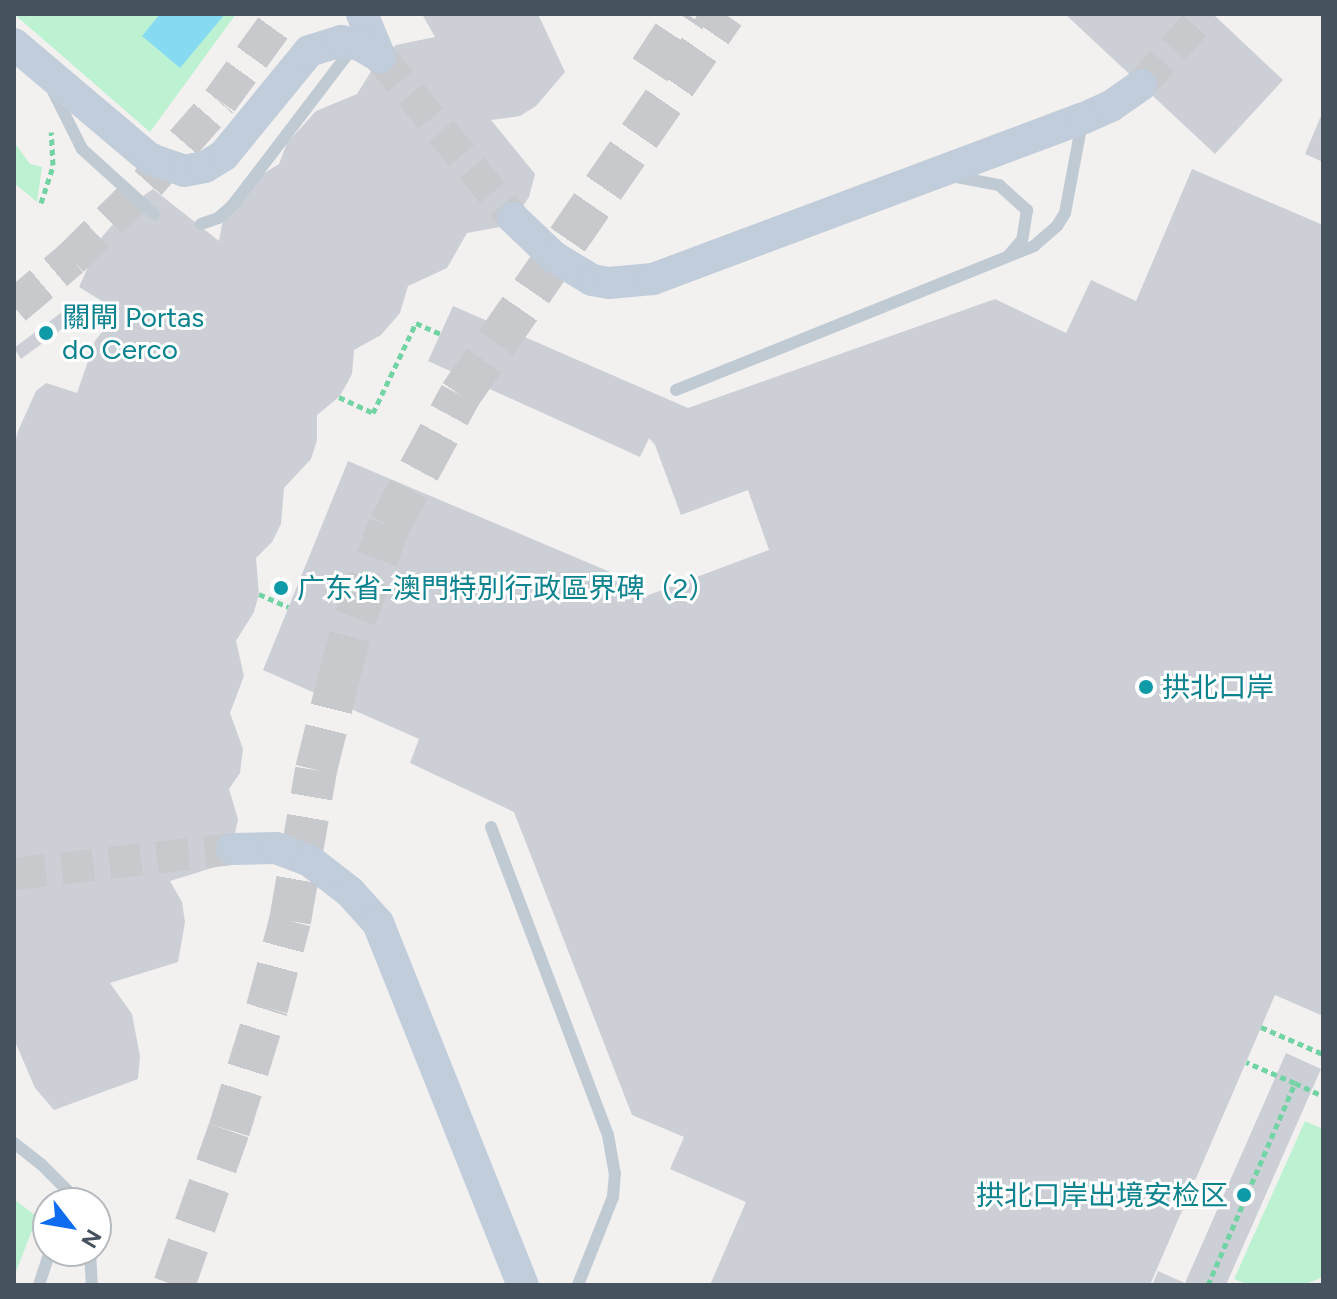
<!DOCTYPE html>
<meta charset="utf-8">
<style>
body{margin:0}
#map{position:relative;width:1337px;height:1299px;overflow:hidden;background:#f3f0f0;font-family:Figtree,"Noto Sans SC",sans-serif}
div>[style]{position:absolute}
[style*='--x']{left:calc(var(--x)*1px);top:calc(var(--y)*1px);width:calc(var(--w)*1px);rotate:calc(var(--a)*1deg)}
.green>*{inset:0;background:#bcf2d2}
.water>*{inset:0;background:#86daf2}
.building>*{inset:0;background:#cccfd5}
.secondary-tunnel>*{height:32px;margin-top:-16px;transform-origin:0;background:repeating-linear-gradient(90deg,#c8c9cc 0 32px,transparent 0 48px)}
.primary-tunnel>*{height:36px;margin-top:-18px;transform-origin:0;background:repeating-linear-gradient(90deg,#c8c9cc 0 36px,transparent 0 54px)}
.motorway-tunnel>*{height:42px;margin-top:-21px;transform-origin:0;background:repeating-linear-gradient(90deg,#c8c9cc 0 42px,transparent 0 63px)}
.path>*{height:5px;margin-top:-2.5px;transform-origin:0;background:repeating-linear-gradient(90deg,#72d3a4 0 6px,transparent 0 10px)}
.service>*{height:12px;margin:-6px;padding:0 6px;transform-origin:6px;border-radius:6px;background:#c0cad3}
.secondary>*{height:32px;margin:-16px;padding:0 16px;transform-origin:16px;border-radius:16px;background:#c1cdda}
.dots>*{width:22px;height:22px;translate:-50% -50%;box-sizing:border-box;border:4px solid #fff;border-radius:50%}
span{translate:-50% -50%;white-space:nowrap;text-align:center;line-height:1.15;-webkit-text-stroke:6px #fff;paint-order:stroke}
.culture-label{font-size:28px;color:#0d838f}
.left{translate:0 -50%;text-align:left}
.right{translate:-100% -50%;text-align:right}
.frame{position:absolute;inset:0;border:16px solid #46535f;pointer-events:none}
.north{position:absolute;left:32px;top:1187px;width:80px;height:80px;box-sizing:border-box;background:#fff;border:2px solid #b5babf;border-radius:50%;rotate:121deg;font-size:22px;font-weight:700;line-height:32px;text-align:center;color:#46535f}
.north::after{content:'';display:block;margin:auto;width:28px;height:36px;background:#0d6cef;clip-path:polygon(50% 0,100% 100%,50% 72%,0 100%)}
</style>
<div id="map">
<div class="green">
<i style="clip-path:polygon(14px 14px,236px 14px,150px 132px)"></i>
<i style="clip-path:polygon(14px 142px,30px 164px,42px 167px,37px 202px,14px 183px)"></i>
<i style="clip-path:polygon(1305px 1121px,1323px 1129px,1323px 1277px,1303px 1285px,1249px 1285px,1234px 1279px)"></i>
<i style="clip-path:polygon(14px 1199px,37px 1217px,14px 1277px)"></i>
</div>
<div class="water">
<i style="clip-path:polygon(160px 14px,225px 14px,180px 68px,142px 36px)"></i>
</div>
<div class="building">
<i style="clip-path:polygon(422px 14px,538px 14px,565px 72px,536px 106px,520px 116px,491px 120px,535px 174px,529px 197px,519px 212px,500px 227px,467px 233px,447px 268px,408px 286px,400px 313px,381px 335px,354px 350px,352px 374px,345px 387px,339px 397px,317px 415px,317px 440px,311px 459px,284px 488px,281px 524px,272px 542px,256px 558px,259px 594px,254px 612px,236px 641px,244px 676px,230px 713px,243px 749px,240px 773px,229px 789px,238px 819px,232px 849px,225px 864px,170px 881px,182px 902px,185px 922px,178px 962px,110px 983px,132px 1014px,140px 1056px,138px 1079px,54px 1110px,35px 1088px,14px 1039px,14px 446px,18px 431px,36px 391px,46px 383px,77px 393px,95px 341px,118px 311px,79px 287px,101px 238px,129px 206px,153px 189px,219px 241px,225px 207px,238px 189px,279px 164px,287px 143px,316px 111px,357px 94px,380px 57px,396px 45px,435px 37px)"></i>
<i style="clip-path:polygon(1065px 14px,1213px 14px,1283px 80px,1215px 154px)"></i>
<i style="clip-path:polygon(1323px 111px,1323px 162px,1305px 154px)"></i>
<i style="clip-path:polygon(1192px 169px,1323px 225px,1323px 1016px,1275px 995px,1150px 1285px,710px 1285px,746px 1202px,670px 1169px,684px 1137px,632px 1115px,514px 812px,410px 763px,419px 739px,263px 670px,348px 461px,622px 577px,638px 599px,769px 550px,748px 490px,681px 515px,655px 445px,649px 438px,640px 457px,428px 361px,453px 306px,688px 408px,995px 299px,1066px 333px,1091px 280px,1136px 301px)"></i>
<i style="clip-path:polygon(74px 303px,82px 314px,21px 359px,14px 348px)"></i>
<i style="clip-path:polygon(1286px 1053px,1321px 1069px,1226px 1285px,1152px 1285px,1158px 1271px,1185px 1283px)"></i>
</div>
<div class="secondary-tunnel">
<i style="--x:380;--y:57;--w:209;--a:50.4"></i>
<i style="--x:1141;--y:85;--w:96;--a:-48"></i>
<i style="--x:14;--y:874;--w:219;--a:-6.5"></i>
</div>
<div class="primary-tunnel">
<i style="--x:14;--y:307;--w:75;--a:-40.1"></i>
<i style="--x:71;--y:259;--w:108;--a:-44.6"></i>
<i style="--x:148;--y:183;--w:109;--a:-48.7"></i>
<i style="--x:220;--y:101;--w:107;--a:-54.1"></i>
</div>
<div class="motorway-tunnel">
<i style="--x:650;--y:70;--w:67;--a:-56.5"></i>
<i style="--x:174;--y:1285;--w:164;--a:-70.5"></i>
<i style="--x:229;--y:1130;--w:128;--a:-72.7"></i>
<i style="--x:267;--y:1008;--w:90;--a:-75.2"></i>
<i style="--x:290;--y:921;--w:153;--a:-80.2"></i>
<i style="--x:316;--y:770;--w:96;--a:-76.1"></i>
<i style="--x:339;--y:677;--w:61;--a:-74.8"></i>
<i style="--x:355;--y:618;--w:98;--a:-69.7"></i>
<i style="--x:389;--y:526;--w:149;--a:-61.5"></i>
<i style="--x:460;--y:395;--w:464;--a:-55.3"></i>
</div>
<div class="path">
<i style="--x:41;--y:203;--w:40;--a:-72"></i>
<i style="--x:53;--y:165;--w:33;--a:-93"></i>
<i style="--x:339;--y:397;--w:38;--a:25"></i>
<i style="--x:373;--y:413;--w:100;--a:-64.5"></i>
<i style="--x:416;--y:323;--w:27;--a:24"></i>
<i style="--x:259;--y:594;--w:32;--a:24"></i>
<i style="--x:1261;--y:1027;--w:68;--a:23.5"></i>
<i style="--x:1295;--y:1083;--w:31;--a:25"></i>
<i style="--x:1208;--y:1285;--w:220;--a:-66.7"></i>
<i style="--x:1295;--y:1083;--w:53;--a:-156.8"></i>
</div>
<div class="service">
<i style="--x:51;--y:87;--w:69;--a:63.4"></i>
<i style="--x:82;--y:149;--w:97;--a:42.1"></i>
<i style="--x:957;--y:177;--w:43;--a:10.8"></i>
<i style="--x:999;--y:185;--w:38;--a:42"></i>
<i style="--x:1027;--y:210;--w:30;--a:99"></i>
<i style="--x:1022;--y:240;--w:21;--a:131"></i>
<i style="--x:201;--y:224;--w:18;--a:-19"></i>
<i style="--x:218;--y:218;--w:18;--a:-41"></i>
<i style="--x:232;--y:206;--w:200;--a:-52.7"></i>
<i style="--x:676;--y:390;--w:386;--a:-21.9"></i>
<i style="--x:1034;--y:246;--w:30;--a:-41"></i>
<i style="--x:1057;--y:226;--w:15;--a:-58"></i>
<i style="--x:1065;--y:213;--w:93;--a:-79.4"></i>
<i style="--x:491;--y:827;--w:329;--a:69.2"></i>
<i style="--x:608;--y:1135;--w:39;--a:80"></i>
<i style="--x:615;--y:1173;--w:24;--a:95"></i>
<i style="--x:613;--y:1197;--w:95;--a:111.7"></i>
<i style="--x:14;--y:1143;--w:34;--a:38"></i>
<i style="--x:41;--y:1164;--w:41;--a:45"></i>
<i style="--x:70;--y:1193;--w:11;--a:68"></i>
<i style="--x:90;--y:1251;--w:34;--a:87"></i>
<i style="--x:39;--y:1285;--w:36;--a:-72"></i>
</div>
<div class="secondary">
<i style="--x:362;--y:14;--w:47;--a:67.3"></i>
<i style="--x:14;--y:44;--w:178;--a:40.2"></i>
<i style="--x:150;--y:159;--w:36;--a:19"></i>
<i style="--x:184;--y:171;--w:21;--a:-11"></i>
<i style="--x:205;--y:167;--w:22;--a:-32"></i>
<i style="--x:224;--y:155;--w:134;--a:-50.7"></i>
<i style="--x:309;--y:51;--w:34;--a:-17"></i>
<i style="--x:341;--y:41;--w:19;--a:12"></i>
<i style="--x:360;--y:45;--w:23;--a:31"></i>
<i style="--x:513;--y:218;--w:57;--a:43.6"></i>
<i style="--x:554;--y:257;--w:44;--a:31.2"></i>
<i style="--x:592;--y:280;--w:17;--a:10"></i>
<i style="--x:609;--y:283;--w:44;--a:-5.2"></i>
<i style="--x:653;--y:279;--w:458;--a:-20.5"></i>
<i style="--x:1082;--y:119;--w:32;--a:-24"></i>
<i style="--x:1111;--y:106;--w:37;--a:-35"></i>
<i style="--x:232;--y:849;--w:44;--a:-1.3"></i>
<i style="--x:276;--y:848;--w:36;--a:21"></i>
<i style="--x:310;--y:861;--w:51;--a:37.8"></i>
<i style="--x:350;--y:892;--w:42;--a:47.9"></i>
<i style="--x:378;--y:923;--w:390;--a:68.2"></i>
</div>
<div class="dots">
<i style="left:46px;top:333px;background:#0f9aa8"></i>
<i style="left:281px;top:588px;background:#0f9aa8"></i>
<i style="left:1146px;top:687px;background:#0f9aa8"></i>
<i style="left:1244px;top:1195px;background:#0f9aa8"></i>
</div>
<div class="culture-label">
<span class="left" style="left:62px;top:333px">關閘 Portas<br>do Cerco</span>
<span class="left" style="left:297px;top:588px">广东省-澳門特別行政區界碑（2）</span>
<span class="left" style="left:1162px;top:687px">拱北口岸</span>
<span class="right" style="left:1228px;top:1195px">拱北口岸出境安检区</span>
</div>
<div class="frame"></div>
<div class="north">N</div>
</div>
